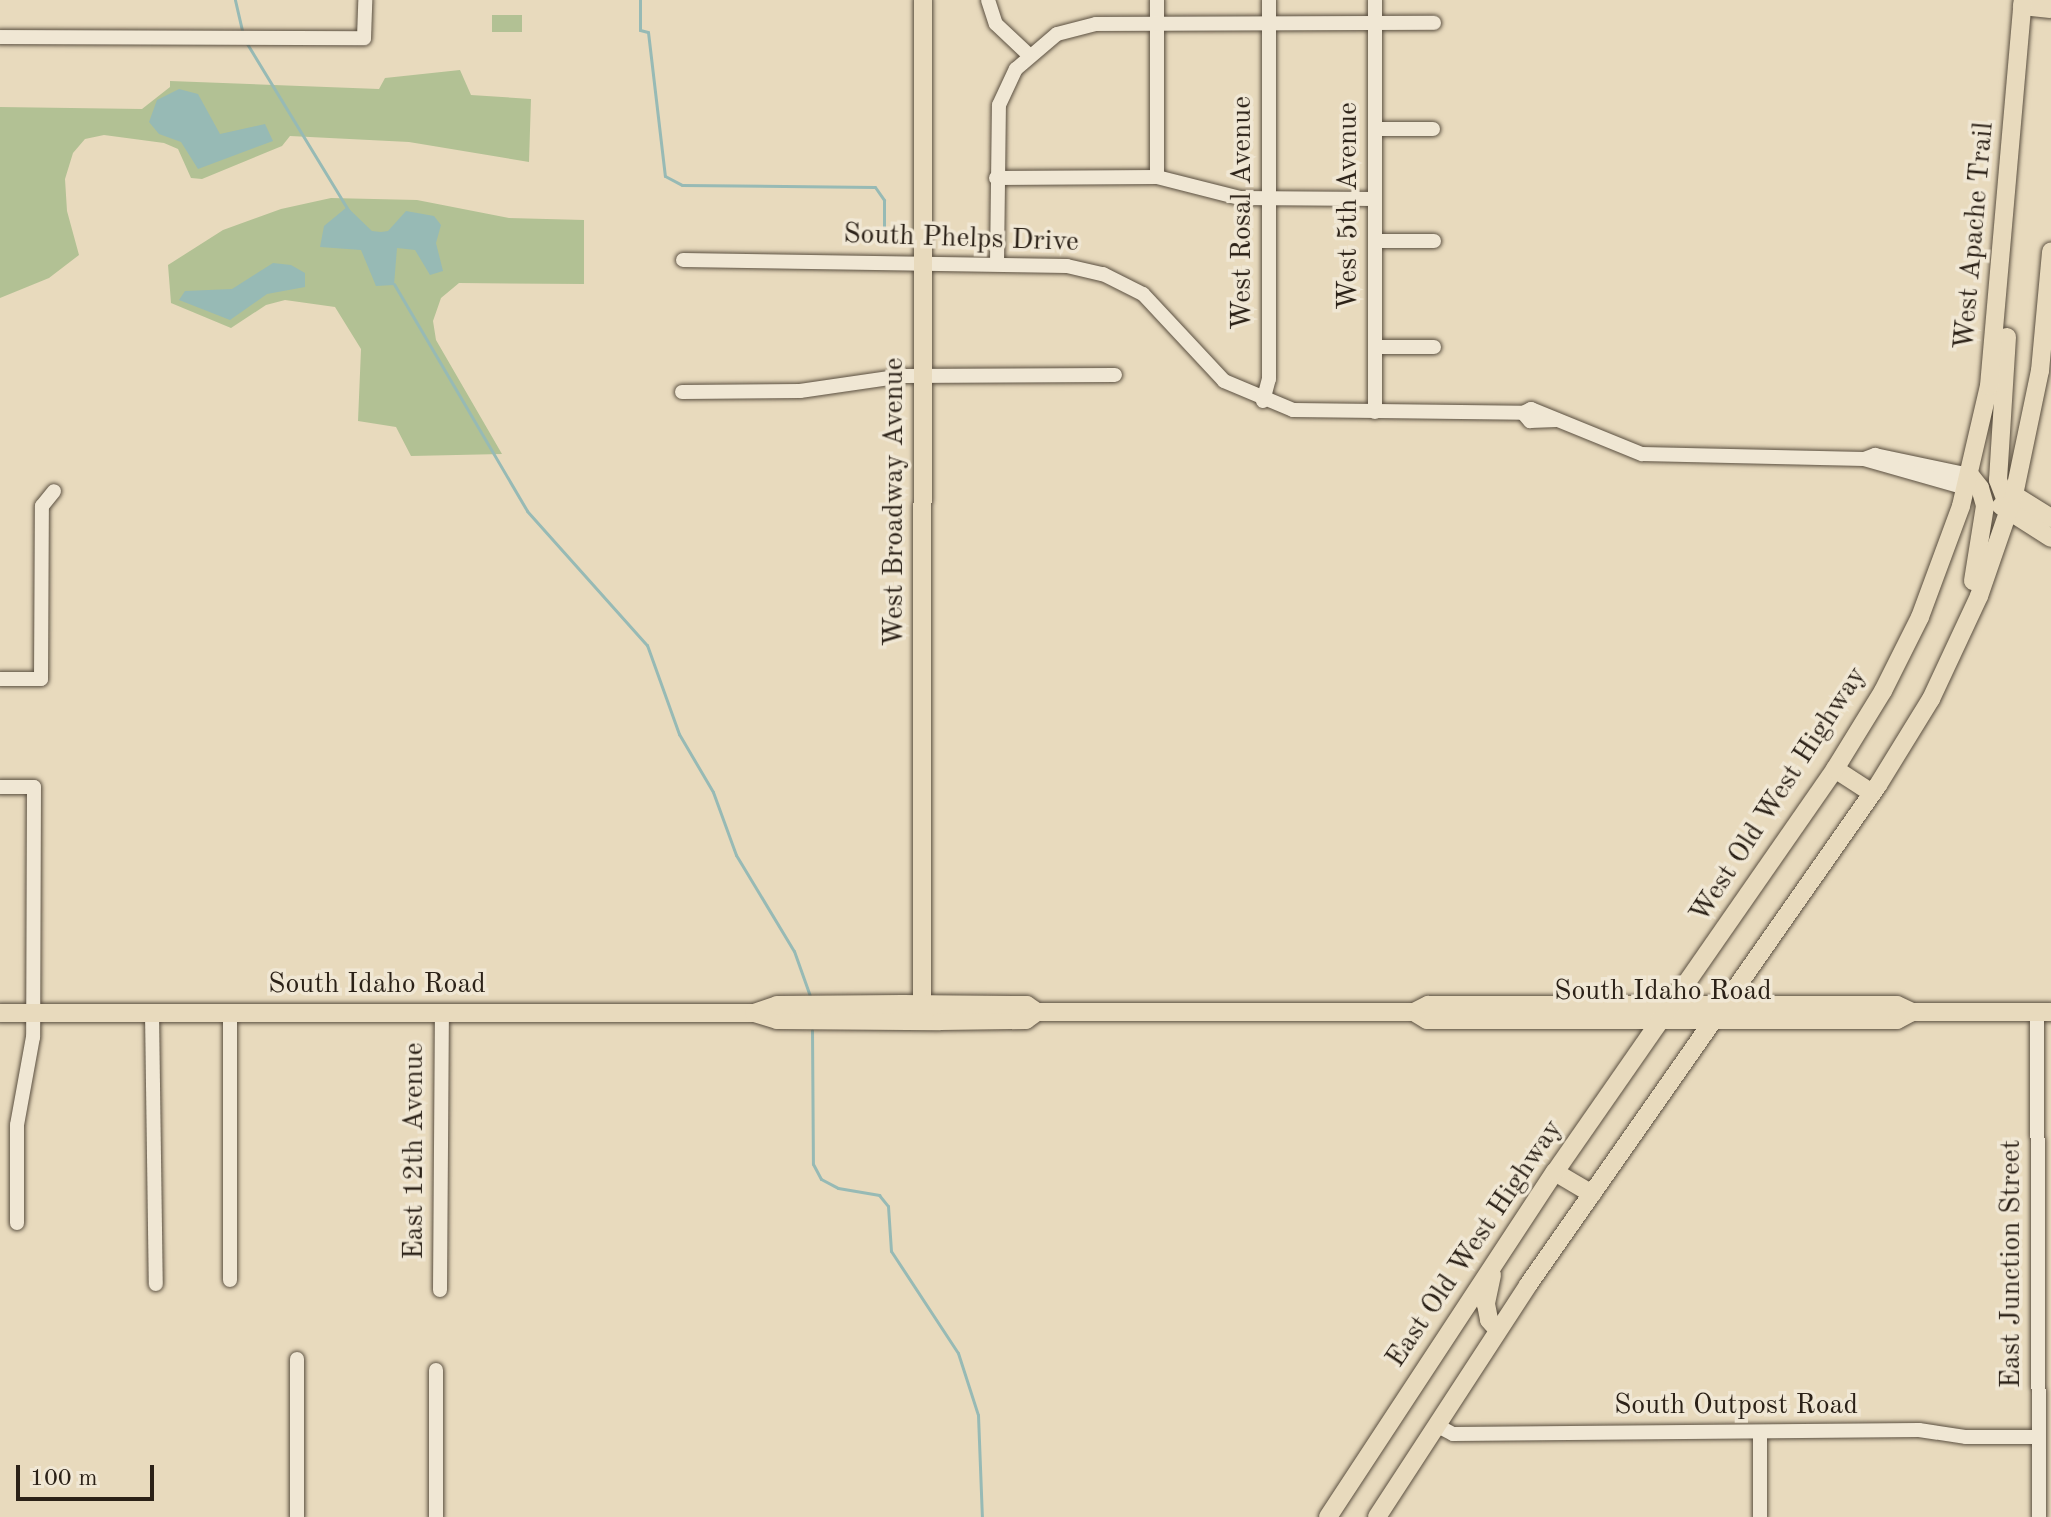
<!DOCTYPE html>
<style>
body{margin:0}
#map{position:relative;width:2051px;height:1517px;overflow:hidden;background:#e8dabd;font-family:"Old Standard TT",serif}
div>[style]{position:absolute}
[style*='--x']{left:calc(var(--x)*1px);top:calc(var(--y)*1px);width:calc(var(--w)*1px);rotate:calc(var(--a)*1deg)}
.green>*{inset:0;background:#b2c194}
.water>*{inset:0;background:#97bab5}
.stream>*{height:3px;margin:-1.5px;padding:0 1.5px;transform-origin:1.5px;border-radius:1.5px;background:#97bab5}
.roads{filter:drop-shadow(0 0 2px #5a4f40) drop-shadow(0 0 2px #5a4f40)}
.minor>*{height:14px;margin:-7px;padding:0 7px;transform-origin:7px;border-radius:7px;background:#f0e7d4}
.major>*{height:18px;margin:-9px;padding:0 9px;transform-origin:9px;border-radius:9px;background:#e8dabd}
span{translate:-50% -50%;white-space:nowrap;text-align:center;line-height:1.15;-webkit-text-stroke:7px #f0e7d4;paint-order:stroke}
.street-label{font-size:28px;color:#2b2117}
.scale{position:absolute;left:16px;top:1465px;width:138px;height:36px;box-sizing:border-box;border:4px solid #2b2117;border-top:0;padding-left:10px;font-size:24px;line-height:28px;white-space:nowrap;color:#2b2117;-webkit-text-stroke:6px #f0e7d4;paint-order:stroke}
</style>
<div id="map">
<div class="green">
<i style="clip-path:polygon(492px 15px,522px 15px,522px 32px,492px 32px)"></i>
<i style="clip-path:polygon(460px 70px,471px 95px,531px 99px,529px 162px,409px 142px,290px 136px,282px 146px,202px 179px,191px 178px,178px 149px,164px 143px,104px 135px,85px 139px,73px 153px,65px 179px,67px 211px,79px 255px,49px 278px,0 298px,0 107px,142px 109px,170px 87px,170px 81px,379px 89px,385px 78px)"></i>
<i style="clip-path:polygon(331px 198px,417px 200px,509px 218px,584px 220px,584px 284px,459px 283px,441px 298px,433px 321px,436px 340px,502px 454px,411px 456px,396px 427px,358px 421px,361px 349px,335px 307px,285px 300px,266px 305px,231px 328px,171px 303px,168px 265px,223px 230px,281px 209px)"></i>
</div>
<div class="water">
<i style="clip-path:polygon(179px 89px,198px 94px,220px 134px,265px 124px,273px 141px,198px 169px,181px 142px,159px 134px,149px 122px,157px 100px)"></i>
<i style="clip-path:polygon(347px 207px,372px 231px,381px 232px,388px 231px,406px 211px,434px 216px,441px 225px,436px 243px,443px 271px,430px 275px,415px 250px,397px 248px,394px 285px,376px 286px,361px 250px,320px 247px,324px 226px)"></i>
<i style="clip-path:polygon(273px 263px,291px 265px,305px 273px,305px 287px,267px 294px,230px 320px,179px 300px,185px 291px,232px 289px)"></i>
</div>
<div class="stream">
<i style="--x:235;--y:0;--w:32;--a:77"></i>
<i style="--x:640;--y:0;--w:30;--a:90"></i>
<i style="--x:640;--y:30;--w:8;--a:14"></i>
<i style="--x:648;--y:32;--w:145;--a:83.3"></i>
<i style="--x:665;--y:176;--w:19;--a:28"></i>
<i style="--x:682;--y:185;--w:193;--a:0.6"></i>
<i style="--x:875;--y:187;--w:16;--a:55"></i>
<i style="--x:884;--y:200;--w:39;--a:90"></i>
<i style="--x:246;--y:42;--w:197;--a:58.7"></i>
<i style="--x:394;--y:284;--w:263;--a:59.6"></i>
<i style="--x:527;--y:511;--w:180;--a:48.2"></i>
<i style="--x:647;--y:645;--w:95;--a:70.2"></i>
<i style="--x:679;--y:734;--w:67;--a:59.6"></i>
<i style="--x:713;--y:792;--w:67;--a:69.9"></i>
<i style="--x:736;--y:855;--w:112;--a:58.9"></i>
<i style="--x:794;--y:951;--w:48;--a:70.4"></i>
<i style="--x:812;--y:1030;--w:134;--a:89.6"></i>
<i style="--x:813;--y:1164;--w:17;--a:62"></i>
<i style="--x:821;--y:1179;--w:19;--a:28"></i>
<i style="--x:838;--y:1188;--w:42;--a:9.7"></i>
<i style="--x:879;--y:1195;--w:14;--a:51"></i>
<i style="--x:888;--y:1206;--w:45;--a:86.2"></i>
<i style="--x:891;--y:1251;--w:122;--a:56.7"></i>
<i style="--x:958;--y:1353;--w:65;--a:72.1"></i>
<i style="--x:978;--y:1415;--w:102;--a:87.8"></i>
</div>
<div class="roads">
<div class="minor">
<i style="--x:988;--y:0;--w:25;--a:72"></i>
<i style="--x:996;--y:24;--w:45;--a:43.2"></i>
<i style="--x:1375;--y:0;--w:412;--a:90"></i>
<i style="--x:0;--y:37;--w:364;--a:0.2"></i>
<i style="--x:364;--y:38;--w:38;--a:-88"></i>
<i style="--x:1375;--y:129;--w:58;--a:0"></i>
<i style="--x:1157;--y:177;--w:177;--a:-90"></i>
<i style="--x:996;--y:178;--w:161;--a:-0.4"></i>
<i style="--x:1157;--y:177;--w:86;--a:14.2"></i>
<i style="--x:1240;--y:198;--w:135;--a:0.4"></i>
<i style="--x:1375;--y:241;--w:59;--a:0"></i>
<i style="--x:683;--y:260;--w:384;--a:0.9"></i>
<i style="--x:1067;--y:266;--w:37;--a:13"></i>
<i style="--x:1103;--y:274;--w:45;--a:26.6"></i>
<i style="--x:1143;--y:294;--w:119;--a:47"></i>
<i style="--x:1224;--y:381;--w:75;--a:22.8"></i>
<i style="--x:1293;--y:410;--w:230;--a:0.7"></i>
<i style="--x:1523;--y:413;--w:9;--a:-27"></i>
<i style="--x:1531;--y:409;--w:120;--a:22.1"></i>
<i style="--x:1642;--y:454;--w:222;--a:1.3"></i>
<i style="--x:1864;--y:459;--w:12;--a:-20"></i>
<i style="--x:1875;--y:455;--w:97;--a:11.9"></i>
<i style="--x:997;--y:264;--w:159;--a:-89.3"></i>
<i style="--x:999;--y:105;--w:40;--a:-65"></i>
<i style="--x:1016;--y:69;--w:54;--a:-40.5"></i>
<i style="--x:1057;--y:34;--w:40;--a:-14.4"></i>
<i style="--x:1096;--y:24;--w:338;--a:-0.2"></i>
<i style="--x:1375;--y:347;--w:59;--a:0"></i>
<i style="--x:682;--y:392;--w:118;--a:-0.5"></i>
<i style="--x:800;--y:391;--w:104;--a:-8.3"></i>
<i style="--x:903;--y:376;--w:212;--a:-0.3"></i>
<i style="--x:1263;--y:401;--w:23;--a:-75"></i>
<i style="--x:1269;--y:379;--w:379;--a:-90"></i>
<i style="--x:1523;--y:413;--w:11;--a:49"></i>
<i style="--x:1530;--y:421;--w:27;--a:-2"></i>
<i style="--x:1864;--y:459;--w:106;--a:15.9"></i>
<i style="--x:0;--y:679;--w:41;--a:0"></i>
<i style="--x:41;--y:679;--w:173;--a:-89.7"></i>
<i style="--x:42;--y:506;--w:19;--a:-51"></i>
<i style="--x:0;--y:787;--w:34;--a:0"></i>
<i style="--x:34;--y:787;--w:250;--a:90.2"></i>
<i style="--x:33;--y:1037;--w:89;--a:100.3"></i>
<i style="--x:17;--y:1125;--w:98;--a:90"></i>
<i style="--x:2037;--y:1012;--w:505;--a:89.77"></i>
<i style="--x:152;--y:1013;--w:271;--a:89.2"></i>
<i style="--x:230;--y:1013;--w:267;--a:90"></i>
<i style="--x:440;--y:1290;--w:277;--a:-89.6"></i>
<i style="--x:1436;--y:1425;--w:19;--a:28"></i>
<i style="--x:1453;--y:1434;--w:466;--a:-0.5"></i>
<i style="--x:1919;--y:1430;--w:48;--a:8.5"></i>
<i style="--x:1966;--y:1437;--w:73;--a:0"></i>
<i style="--x:1760;--y:1432;--w:85;--a:90"></i>
<i style="--x:297;--y:1517;--w:158;--a:-90"></i>
<i style="--x:436;--y:1517;--w:147;--a:-90"></i>
</div>
<div class="major">
<i style="--x:2022;--y:6;--w:29;--a:6"></i>
<i style="--x:2007;--y:337;--w:143;--a:93.6"></i>
<i style="--x:1998;--y:480;--w:33;--a:69"></i>
<i style="--x:1970;--y:475;--w:16;--a:52"></i>
<i style="--x:1980;--y:488;--w:19;--a:74"></i>
<i style="--x:1985;--y:506;--w:76;--a:99.1"></i>
<i style="--x:2006;--y:490;--w:53;--a:31.9"></i>
<i style="--x:2001;--y:506;--w:59;--a:32.6"></i>
<i style="--x:1835;--y:769;--w:44;--a:33"></i>
<i style="--x:922;--y:1004;--w:1004;--a:-89.94"></i>
<i style="--x:1414;--y:1012;--w:15;--a:32"></i>
<i style="--x:1427;--y:1020;--w:470;--a:0"></i>
<i style="--x:1897;--y:1020;--w:17;--a:-28"></i>
<i style="--x:0;--y:1013;--w:754;--a:0"></i>
<i style="--x:754;--y:1013;--w:24;--a:17"></i>
<i style="--x:777;--y:1020;--w:163;--a:0.4"></i>
<i style="--x:940;--y:1021;--w:86;--a:-0.7"></i>
<i style="--x:1026;--y:1020;--w:14;--a:-36"></i>
<i style="--x:754;--y:1013;--w:24;--a:-19"></i>
<i style="--x:777;--y:1005;--w:126;--a:-0.5"></i>
<i style="--x:903;--y:1004;--w:124;--a:0.5"></i>
<i style="--x:1027;--y:1005;--w:12;--a:35"></i>
<i style="--x:1037;--y:1012;--w:377;--a:0"></i>
<i style="--x:1414;--y:1012;--w:16;--a:-27"></i>
<i style="--x:1428;--y:1005;--w:469;--a:0"></i>
<i style="--x:1897;--y:1005;--w:17;--a:25"></i>
<i style="--x:1912;--y:1012;--w:139;--a:0"></i>
<i style="--x:1555;--y:1172;--w:43;--a:30.7"></i>
<i style="--x:1492;--y:1275;--w:30;--a:102"></i>
<i style="--x:1486;--y:1304;--w:16;--a:79"></i>
<i style="--x:1489;--y:1320;--w:13;--a:48"></i>
<i style="--x:1328;--y:1517;--w:413;--a:-56.7"></i>
<i style="--x:1555;--y:1172;--w:491;--a:-55.2"></i>
<i style="--x:1835;--y:769;--w:92;--a:-58.4"></i>
<i style="--x:1883;--y:691;--w:83;--a:-63.4"></i>
<i style="--x:1920;--y:617;--w:118;--a:-69.7"></i>
<i style="--x:1961;--y:506;--w:123;--a:-76.9"></i>
<i style="--x:1989;--y:386;--w:387;--a:-85"></i>
<i style="--x:1377;--y:1517;--w:277;--a:-56.9"></i>
<i style="--x:1528;--y:1285;--w:610;--a:-55.01"></i>
<i style="--x:1878;--y:785;--w:101;--a:-58.4"></i>
<i style="--x:1931;--y:699;--w:114;--a:-65"></i>
<i style="--x:1979;--y:596;--w:107;--a:-70.9"></i>
<i style="--x:2014;--y:495;--w:127;--a:-78.2"></i>
<i style="--x:2040;--y:371;--w:120;--a:-84.7"></i>
</div>
</div>
<div class="street-label">
<span style="left:1349px;top:206px;rotate:-90deg">West 5th Avenue</span>
<span style="left:1243px;top:213px;rotate:-90deg">West Rosal Avenue</span>
<span style="left:1975px;top:236px;rotate:-85deg">West Apache Trail</span>
<span style="left:961px;top:239px;rotate:2deg">South Phelps Drive</span>
<span style="left:895px;top:502px;rotate:-90deg">West Broadway Avenue</span>
<span style="left:1779px;top:795px;rotate:-57deg">West Old West Highway</span>
<span style="left:377px;top:985px">South Idaho Road</span>
<span style="left:1663px;top:992px">South Idaho Road</span>
<span style="left:415px;top:1151px;rotate:-90deg">East 12th Avenue</span>
<span style="left:1475px;top:1244px;rotate:-56deg">East Old West Highway</span>
<span style="left:2012px;top:1264px;rotate:-90deg">East Junction Street</span>
<span style="left:1736px;top:1406px">South Outpost Road</span>
</div>
<div class="scale">100 m</div>
</div>
